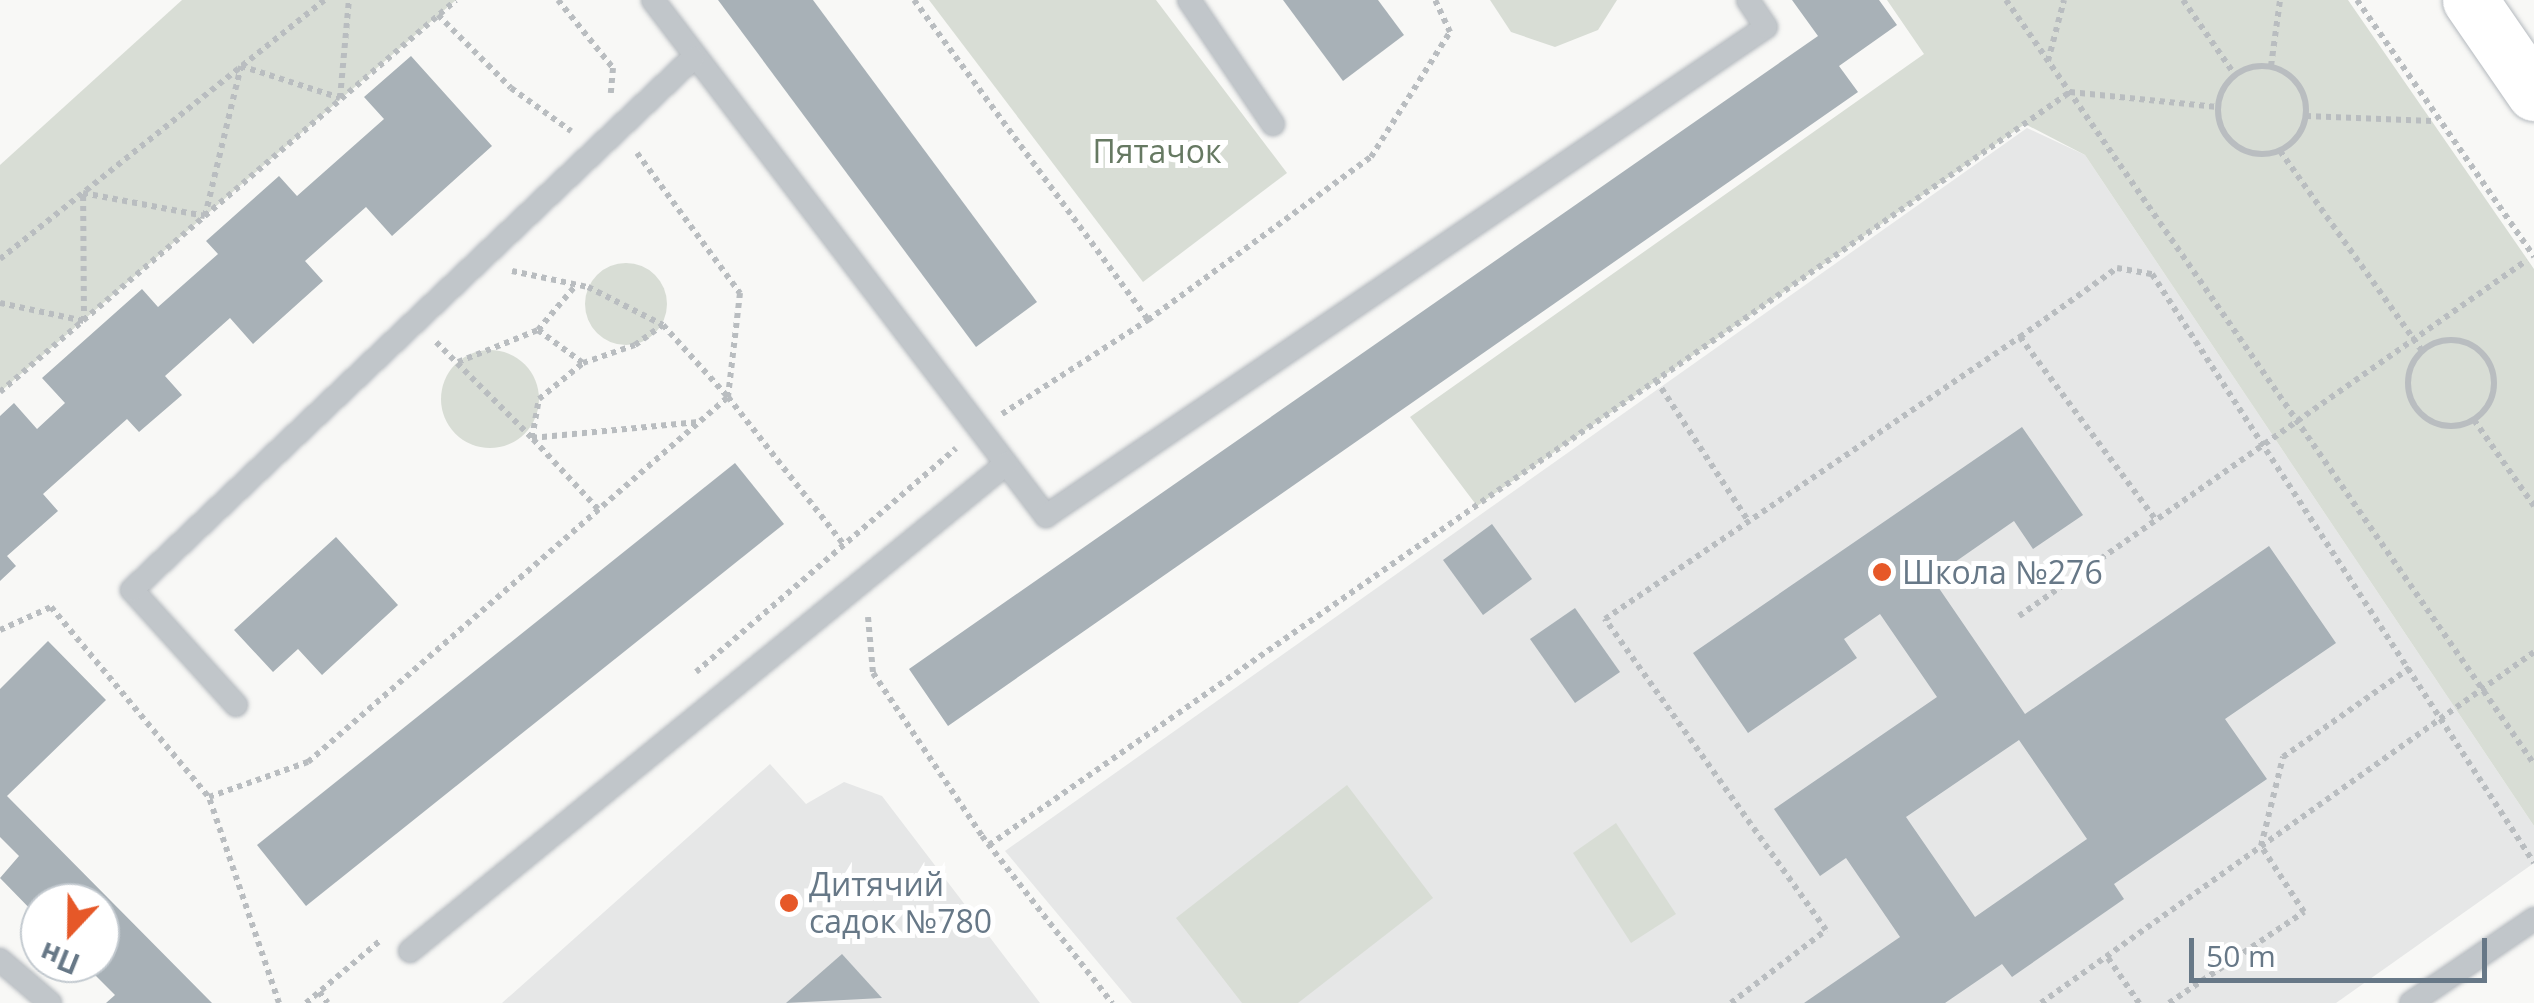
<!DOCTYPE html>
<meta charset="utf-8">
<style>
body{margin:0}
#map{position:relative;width:2534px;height:1003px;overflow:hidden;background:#f8f8f6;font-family:"Open Sans",sans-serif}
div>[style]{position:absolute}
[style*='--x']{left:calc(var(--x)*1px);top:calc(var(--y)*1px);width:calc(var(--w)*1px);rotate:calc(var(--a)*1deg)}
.built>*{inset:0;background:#e6e7e7}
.green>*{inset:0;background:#d8ddd5}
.round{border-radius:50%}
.building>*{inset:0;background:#a8b1b7}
.path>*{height:6px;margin-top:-3px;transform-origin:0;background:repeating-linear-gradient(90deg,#b9bdc0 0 5px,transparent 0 10px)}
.path>.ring{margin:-3px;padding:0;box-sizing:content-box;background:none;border:6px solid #b9bdc0;border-radius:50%}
.roads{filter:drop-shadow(0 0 2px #b4b9be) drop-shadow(0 0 2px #b4b9be)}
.lane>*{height:22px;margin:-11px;padding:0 11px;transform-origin:11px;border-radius:11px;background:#c1c6ca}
.secondary>*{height:55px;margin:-27.5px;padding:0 27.5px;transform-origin:27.5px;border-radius:27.5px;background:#fff}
.dots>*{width:28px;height:28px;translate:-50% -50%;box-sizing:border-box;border:5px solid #fff;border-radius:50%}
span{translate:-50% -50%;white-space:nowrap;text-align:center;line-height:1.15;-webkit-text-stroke:10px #fff;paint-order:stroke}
.park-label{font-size:32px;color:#667962}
.poi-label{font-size:32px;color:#677887}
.left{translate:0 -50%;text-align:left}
.north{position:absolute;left:20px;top:883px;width:100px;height:100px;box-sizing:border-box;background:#fff;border:2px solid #c2c9cf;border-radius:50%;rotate:202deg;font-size:28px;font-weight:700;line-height:40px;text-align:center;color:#677887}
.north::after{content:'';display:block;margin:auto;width:35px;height:45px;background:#e65828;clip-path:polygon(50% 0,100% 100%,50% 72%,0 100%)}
.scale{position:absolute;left:2189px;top:938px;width:298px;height:45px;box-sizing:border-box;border:5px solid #677887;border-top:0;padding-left:12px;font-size:30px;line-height:35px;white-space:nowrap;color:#677887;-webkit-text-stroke:8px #fff;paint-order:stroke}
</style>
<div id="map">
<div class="built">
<i style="clip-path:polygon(2027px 128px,2085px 155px,2534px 826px,2534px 863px,2336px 1003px,1132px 1003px,1005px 851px)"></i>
<i style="clip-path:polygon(770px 764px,806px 804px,844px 782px,882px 796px,1040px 1003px,502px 1003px)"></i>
</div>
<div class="green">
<i style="clip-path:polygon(182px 0,456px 0,0 392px,0 165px)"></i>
<i style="clip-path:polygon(929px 0,1156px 0,1287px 173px,1143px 282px)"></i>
<i style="clip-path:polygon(1490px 0,1617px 0,1598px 30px,1555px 47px,1511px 32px)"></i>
<i style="clip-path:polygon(1887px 0,2348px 0,2534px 269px,2534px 826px,2085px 155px,2025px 124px,1477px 506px,1410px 417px,1924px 54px)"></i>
<i class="round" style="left:585px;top:263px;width:82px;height:82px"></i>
<i class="round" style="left:441px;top:350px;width:98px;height:98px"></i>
<i style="clip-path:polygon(1347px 785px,1433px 898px,1298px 1003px,1242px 1003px,1176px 918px)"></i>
<i style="clip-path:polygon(1616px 823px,1676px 914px,1631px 943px,1573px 853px)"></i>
</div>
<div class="building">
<i style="clip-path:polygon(718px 0,813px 0,1037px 302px,976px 347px)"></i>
<i style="clip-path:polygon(1283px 0,1378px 0,1404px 35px,1343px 81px)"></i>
<i style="clip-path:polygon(1792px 0,1879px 0,1897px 25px,1839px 66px,1858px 92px,948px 726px,909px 669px,1818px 36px)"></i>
<i style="clip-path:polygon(411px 56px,492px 146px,392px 236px,366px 207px,305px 261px,323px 281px,253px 344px,230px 318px,165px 376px,182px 395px,139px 432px,127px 419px,43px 494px,58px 511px,7px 556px,16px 566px,0 581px,0 416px,14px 403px,37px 429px,65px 403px,42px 378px,142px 289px,158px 307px,218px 254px,206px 241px,279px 176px,297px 196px,384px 119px,364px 97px)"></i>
<i style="clip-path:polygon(evenodd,2022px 427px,2083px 515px,2033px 549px,2014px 521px,1932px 578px,2025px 714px,2269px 546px,2336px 643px,2225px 719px,2267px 779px,2114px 884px,2124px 899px,2012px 977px,2002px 964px,1945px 1003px,1804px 1003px,1900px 937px,1846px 858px,1820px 876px,1774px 809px,1937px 697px,1880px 614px,1844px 639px,1857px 658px,1748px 733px,1693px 653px,2022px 427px,2019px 740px,2087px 839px,1975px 917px,1906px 817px,2019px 740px)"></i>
<i style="clip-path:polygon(735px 463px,784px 524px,306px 906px,257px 845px)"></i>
<i style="clip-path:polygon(1492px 524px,1532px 579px,1483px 615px,1443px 560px)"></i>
<i style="clip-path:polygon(336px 537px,398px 605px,322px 675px,298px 649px,273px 672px,234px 630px)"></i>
<i style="clip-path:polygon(1575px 608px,1620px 672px,1575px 703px,1530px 639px)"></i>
<i style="clip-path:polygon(48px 641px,106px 700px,7px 796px,212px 1003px,106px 1003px,115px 995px,83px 963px,100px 963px,100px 903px,40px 903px,40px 919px,0 878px,19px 856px,0 837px,0 689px)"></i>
<i style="clip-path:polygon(842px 954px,882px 998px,786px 1003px)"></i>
</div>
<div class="path">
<i style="--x:558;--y:0;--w:87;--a:51"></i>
<i style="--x:613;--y:68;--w:25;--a:95"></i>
<i style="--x:914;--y:0;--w:396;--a:53.8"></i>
<i style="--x:2006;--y:0;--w:929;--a:55.35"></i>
<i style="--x:2183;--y:0;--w:91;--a:55.3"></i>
<i style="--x:2357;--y:0;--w:312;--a:55.4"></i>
<i style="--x:438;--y:15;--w:103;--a:45"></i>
<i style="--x:511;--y:88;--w:74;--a:35.6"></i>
<i style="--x:2048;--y:61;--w:63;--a:-75.3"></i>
<i class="ring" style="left:2218px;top:66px;width:82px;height:82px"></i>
<i style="--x:2271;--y:66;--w:67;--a:-82.2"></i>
<i style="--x:2306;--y:116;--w:126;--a:2.3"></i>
<i style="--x:2280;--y:151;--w:245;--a:54.6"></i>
<i style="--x:637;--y:153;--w:174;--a:53.7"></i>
<i style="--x:740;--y:293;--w:105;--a:96.6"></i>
<i style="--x:0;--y:259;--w:415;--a:-38.6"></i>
<i style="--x:512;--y:271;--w:78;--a:11.9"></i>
<i style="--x:588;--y:287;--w:84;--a:26.9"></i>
<i style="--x:663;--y:325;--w:96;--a:48"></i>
<i style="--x:0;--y:303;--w:86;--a:12.1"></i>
<i style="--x:84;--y:321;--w:128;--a:-90.4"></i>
<i style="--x:83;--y:193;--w:124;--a:10.7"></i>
<i style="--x:205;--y:216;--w:154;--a:-76.5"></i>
<i style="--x:241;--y:66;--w:104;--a:17.9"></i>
<i style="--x:340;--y:98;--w:98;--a:-84.8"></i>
<i style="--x:538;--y:330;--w:56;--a:36.3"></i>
<i style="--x:2020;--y:337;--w:119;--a:-35.4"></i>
<i style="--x:2117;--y:268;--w:36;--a:10"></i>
<i style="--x:2152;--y:274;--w:702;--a:57.03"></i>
<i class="ring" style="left:2408px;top:340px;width:80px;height:80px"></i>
<i style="--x:436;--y:342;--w:136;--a:45"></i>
<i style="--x:532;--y:438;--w:167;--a:-5.5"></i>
<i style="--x:458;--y:362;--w:86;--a:-21.8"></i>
<i style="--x:538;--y:330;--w:59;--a:-49.8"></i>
<i style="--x:1656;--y:380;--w:170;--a:56.8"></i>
<i style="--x:0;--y:392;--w:601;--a:-40.68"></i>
<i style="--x:1002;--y:414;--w:174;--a:-32.8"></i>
<i style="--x:1148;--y:320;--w:276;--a:-36.2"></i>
<i style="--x:1371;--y:157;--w:148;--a:-57.7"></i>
<i style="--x:1450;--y:32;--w:35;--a:-115"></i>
<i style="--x:2474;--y:420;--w:105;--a:55.1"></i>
<i style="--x:598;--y:509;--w:97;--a:-132.9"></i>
<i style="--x:532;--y:438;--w:40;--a:-80"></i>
<i style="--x:539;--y:399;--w:57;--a:-39.3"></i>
<i style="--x:583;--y:363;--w:55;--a:-19.1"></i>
<i style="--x:635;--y:345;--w:34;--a:-36"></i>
<i style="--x:2019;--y:616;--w:620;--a:-35.02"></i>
<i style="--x:868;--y:617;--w:56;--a:84.9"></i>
<i style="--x:873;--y:673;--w:196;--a:56.2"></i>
<i style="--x:982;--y:836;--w:212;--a:52.1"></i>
<i style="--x:0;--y:630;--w:56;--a:-24.3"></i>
<i style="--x:51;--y:607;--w:247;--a:50.3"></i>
<i style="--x:696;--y:672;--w:343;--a:-40.7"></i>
<i style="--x:989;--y:845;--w:1317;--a:-34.86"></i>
<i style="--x:2070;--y:92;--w:148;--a:5.8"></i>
<i style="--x:2108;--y:958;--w:55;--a:55.4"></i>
<i style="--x:319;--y:992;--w:14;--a:51"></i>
<i style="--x:279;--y:1003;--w:218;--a:-108.8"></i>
<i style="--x:209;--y:797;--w:105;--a:-19.5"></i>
<i style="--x:308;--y:762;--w:556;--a:-40.99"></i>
<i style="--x:728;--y:397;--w:189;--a:51.9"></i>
<i style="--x:306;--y:1003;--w:99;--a:-40.1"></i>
<i style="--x:1731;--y:1003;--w:120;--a:-37.5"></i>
<i style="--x:1826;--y:930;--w:382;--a:-125.4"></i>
<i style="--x:1605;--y:619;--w:502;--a:-34.2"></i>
<i style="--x:2020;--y:337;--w:228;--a:53.4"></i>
<i style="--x:2041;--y:1003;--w:605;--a:-35.45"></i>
<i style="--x:2169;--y:1003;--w:163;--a:-34"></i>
<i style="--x:2304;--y:912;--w:79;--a:-123.1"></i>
<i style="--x:2261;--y:846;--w:92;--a:-76.1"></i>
<i style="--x:2283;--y:757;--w:156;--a:-35.1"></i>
</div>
<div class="roads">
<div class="lane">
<i style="--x:653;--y:0;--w:649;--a:52.71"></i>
<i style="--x:1046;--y:516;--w:870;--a:-34.18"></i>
<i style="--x:1766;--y:27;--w:32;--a:-124"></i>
<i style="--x:1189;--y:0;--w:150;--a:55.9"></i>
<i style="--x:236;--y:705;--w:155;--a:-132.1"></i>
<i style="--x:132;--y:590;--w:773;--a:-43.48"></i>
<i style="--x:410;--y:951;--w:770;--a:-39.25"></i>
<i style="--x:0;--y:960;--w:66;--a:40.7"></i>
<i style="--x:2411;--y:1003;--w:149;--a:-34.3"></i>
</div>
<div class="secondary">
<i style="--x:2470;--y:0;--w:113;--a:55.5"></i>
</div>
</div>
<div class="dots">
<i style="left:1882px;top:572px;background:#e65828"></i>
<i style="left:789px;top:903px;background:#e65828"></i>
</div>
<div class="park-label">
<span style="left:1157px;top:151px">Пятачок</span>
</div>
<div class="poi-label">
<span class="left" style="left:1902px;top:572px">Школа №276</span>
<span class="left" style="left:809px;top:903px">Дитячий<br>садок №780</span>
</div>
<div class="north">Пн</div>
<div class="scale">50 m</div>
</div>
